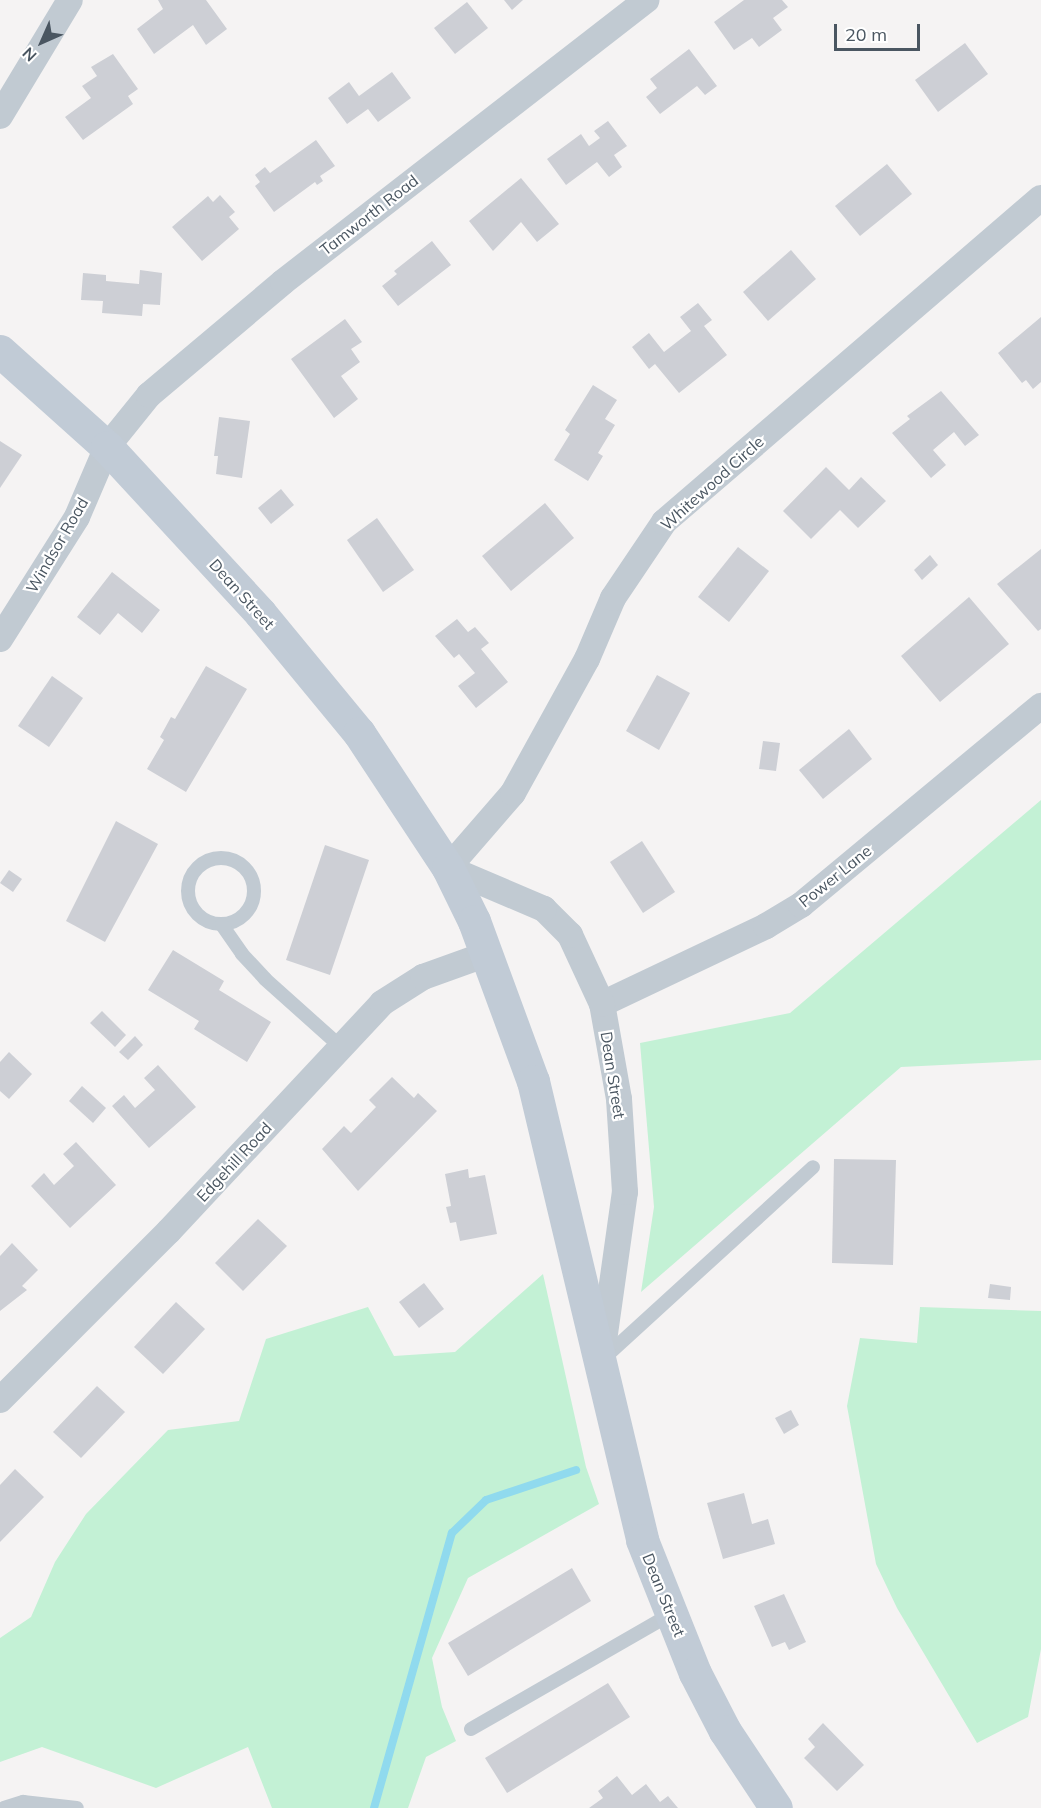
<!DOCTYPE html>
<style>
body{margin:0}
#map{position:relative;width:1041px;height:1808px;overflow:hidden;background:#f5f3f3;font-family:Mulish,sans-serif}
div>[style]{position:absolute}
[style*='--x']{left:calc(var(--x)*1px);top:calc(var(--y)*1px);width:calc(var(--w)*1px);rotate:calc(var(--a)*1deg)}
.green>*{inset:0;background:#c3f1d5}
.stream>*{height:8px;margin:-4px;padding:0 4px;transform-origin:4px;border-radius:4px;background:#90daee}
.building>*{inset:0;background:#cdcfd5}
.service>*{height:14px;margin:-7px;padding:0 7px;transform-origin:7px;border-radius:7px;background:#c1cad2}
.service>.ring{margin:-7px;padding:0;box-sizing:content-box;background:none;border:14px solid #c1cad2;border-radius:50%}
.minor>*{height:26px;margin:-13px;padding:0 13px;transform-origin:13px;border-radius:13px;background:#c1cad2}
.secondary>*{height:33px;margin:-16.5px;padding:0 16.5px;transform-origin:16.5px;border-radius:16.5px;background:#c1cbd6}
span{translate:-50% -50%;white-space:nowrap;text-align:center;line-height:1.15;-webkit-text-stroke:4.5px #fff;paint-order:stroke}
.street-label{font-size:16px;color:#4a5661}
.north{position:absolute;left:12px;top:12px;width:60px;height:60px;-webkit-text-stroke:4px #fff;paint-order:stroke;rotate:225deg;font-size:16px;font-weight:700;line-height:24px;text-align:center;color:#4a5661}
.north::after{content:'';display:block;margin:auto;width:21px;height:27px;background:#4a5661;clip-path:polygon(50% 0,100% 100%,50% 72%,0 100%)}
.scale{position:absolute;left:834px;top:24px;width:86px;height:27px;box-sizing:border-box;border:3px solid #4a5661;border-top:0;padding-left:8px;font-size:18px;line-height:21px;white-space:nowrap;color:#4a5661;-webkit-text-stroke:4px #fff;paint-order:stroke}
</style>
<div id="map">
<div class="green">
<i style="clip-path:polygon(1041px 800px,1041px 1060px,901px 1067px,641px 1292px,654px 1207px,640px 1043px,790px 1013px)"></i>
<i style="clip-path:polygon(543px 1274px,586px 1467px,599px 1504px,468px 1578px,432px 1658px,442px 1707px,456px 1741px,426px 1757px,408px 1808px,272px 1808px,248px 1747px,156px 1788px,42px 1747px,0 1762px,0 1638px,31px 1617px,55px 1562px,86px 1514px,168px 1430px,239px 1421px,266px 1339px,368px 1307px,394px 1356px,455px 1352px)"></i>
<i style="clip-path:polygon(920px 1307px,1041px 1311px,1041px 1649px,1028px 1717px,977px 1743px,897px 1608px,876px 1564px,847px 1406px,860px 1338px,917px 1343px)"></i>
</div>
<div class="stream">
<i style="--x:374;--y:1808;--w:286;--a:-74.2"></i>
<i style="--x:452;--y:1533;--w:47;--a:-44.1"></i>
<i style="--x:486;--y:1500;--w:95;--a:-18.4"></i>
</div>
<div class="building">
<i style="clip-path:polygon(158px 0,206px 0,227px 29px,206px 45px,193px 25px,154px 54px,137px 29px,163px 9px)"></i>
<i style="clip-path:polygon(504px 0,523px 0,512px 10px)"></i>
<i style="clip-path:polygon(744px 0,782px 0,788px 7px,773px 18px,782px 30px,759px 47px,752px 38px,734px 50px,714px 22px)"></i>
<i style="clip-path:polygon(467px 2px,488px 28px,455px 54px,434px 28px)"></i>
<i style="clip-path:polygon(965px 43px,988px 74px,938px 112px,915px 80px)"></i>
<i style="clip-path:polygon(689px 49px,717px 86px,705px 95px,697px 86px,660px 114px,646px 97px,657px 88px,650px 79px)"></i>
<i style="clip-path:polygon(113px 54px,138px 89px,128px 96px,133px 104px,83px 140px,65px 117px,91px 98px,82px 86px,97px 76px,91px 67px)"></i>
<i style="clip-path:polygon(392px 72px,411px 98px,378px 122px,368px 109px,347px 124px,328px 98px,349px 82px,359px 96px)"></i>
<i style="clip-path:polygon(608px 121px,627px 146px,614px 155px,622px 167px,609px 177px,597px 162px,566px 185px,547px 159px,581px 134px,589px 146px,600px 138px,594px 131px)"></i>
<i style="clip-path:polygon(316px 140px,335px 166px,320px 176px,323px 181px,317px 185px,315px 182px,274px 212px,255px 186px,260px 182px,255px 175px,265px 167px,270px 173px)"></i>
<i style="clip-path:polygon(887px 164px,912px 194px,860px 236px,835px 206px)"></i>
<i style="clip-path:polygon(521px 178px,559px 224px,537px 242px,521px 222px,493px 251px,469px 221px)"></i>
<i style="clip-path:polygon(220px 195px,235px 212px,229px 217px,239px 229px,202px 261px,172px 227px,208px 196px,213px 202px)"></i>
<i style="clip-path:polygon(432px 241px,451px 265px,398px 306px,382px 286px,397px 274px,394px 271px)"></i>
<i style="clip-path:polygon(791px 250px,816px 279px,768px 321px,743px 292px)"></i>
<i style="clip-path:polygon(140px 270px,162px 273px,160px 305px,143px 304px,142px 316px,102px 313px,103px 301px,81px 300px,83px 273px,106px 275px,106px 281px,139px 284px)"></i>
<i style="clip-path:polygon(698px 303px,712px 320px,704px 326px,727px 355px,679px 393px,655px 364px,649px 369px,632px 347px,649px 333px,664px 352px,691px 331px,680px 317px)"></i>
<i style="clip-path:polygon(1041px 317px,1041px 382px,1033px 389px,1026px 380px,1022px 383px,998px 353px)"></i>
<i style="clip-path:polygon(345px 319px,362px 342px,351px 349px,360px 362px,341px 376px,358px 399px,334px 418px,291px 359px)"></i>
<i style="clip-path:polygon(593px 385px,617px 400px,605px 419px,615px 425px,598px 453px,603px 456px,588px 481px,554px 460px,570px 434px,565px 430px)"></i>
<i style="clip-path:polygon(941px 391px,979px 435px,965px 446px,954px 432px,933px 450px,946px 465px,931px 478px,892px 433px,910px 419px,907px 416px)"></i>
<i style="clip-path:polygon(219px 417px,250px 421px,242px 478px,216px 474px,218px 456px,214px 456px)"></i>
<i style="clip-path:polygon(0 441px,22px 455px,0 488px)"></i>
<i style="clip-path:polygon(826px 467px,849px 490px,861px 477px,886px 501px,858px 528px,840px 510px,811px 539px,783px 511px)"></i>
<i style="clip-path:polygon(281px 489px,294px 505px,271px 524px,258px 508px)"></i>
<i style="clip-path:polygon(545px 503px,574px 538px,511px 591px,482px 556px)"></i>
<i style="clip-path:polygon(377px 518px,414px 570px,383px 592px,347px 540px)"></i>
<i style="clip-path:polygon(738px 547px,769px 571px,729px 622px,698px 597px)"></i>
<i style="clip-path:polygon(1041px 549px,1041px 629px,1038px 631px,997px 584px)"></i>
<i style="clip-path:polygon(930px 555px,938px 565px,922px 580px,914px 570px)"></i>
<i style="clip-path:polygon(112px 572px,160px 610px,142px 633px,118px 613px,100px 635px,77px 617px)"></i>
<i style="clip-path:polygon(969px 597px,1009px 644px,940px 702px,901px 656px)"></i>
<i style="clip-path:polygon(457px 619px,468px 632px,475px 627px,489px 643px,481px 649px,508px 682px,476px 708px,458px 686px,475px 673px,459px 654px,454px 658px,435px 636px)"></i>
<i style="clip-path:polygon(206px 666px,247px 689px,186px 792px,147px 769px,164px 740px,160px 737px,171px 717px,175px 719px)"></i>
<i style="clip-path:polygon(657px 675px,690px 693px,659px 750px,626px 731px)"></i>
<i style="clip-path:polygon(52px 676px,83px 698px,49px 747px,18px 726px)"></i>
<i style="clip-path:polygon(849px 729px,872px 759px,823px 799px,799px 770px)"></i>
<i style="clip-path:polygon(763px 741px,780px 743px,776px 771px,759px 769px)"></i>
<i style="clip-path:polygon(116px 821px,158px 844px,105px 942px,66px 921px)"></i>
<i style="clip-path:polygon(642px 841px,675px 892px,643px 913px,610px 862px)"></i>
<i style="clip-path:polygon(325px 845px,369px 860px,330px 975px,286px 960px)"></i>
<i style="clip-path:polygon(9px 870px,22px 879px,13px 892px,0 883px)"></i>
<i style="clip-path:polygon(173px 950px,224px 981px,219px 990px,271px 1022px,247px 1062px,194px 1029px,199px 1021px,148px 990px)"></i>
<i style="clip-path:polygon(102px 1011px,126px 1035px,115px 1047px,90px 1023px)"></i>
<i style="clip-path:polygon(135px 1036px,143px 1045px,128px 1060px,119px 1052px)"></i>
<i style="clip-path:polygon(9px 1052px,32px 1074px,9px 1099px,0 1091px,0 1062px)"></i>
<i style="clip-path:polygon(158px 1065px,196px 1107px,149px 1148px,112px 1106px,124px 1095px,135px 1108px,155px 1090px,144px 1078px)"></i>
<i style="clip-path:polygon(392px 1077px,414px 1098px,418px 1093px,437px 1111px,358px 1191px,322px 1149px,344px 1126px,351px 1133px,376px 1107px,369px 1100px)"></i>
<i style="clip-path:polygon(82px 1086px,106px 1108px,93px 1123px,69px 1101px)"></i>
<i style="clip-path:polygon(76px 1142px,116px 1185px,70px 1228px,31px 1186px,44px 1173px,54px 1185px,74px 1166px,63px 1154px)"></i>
<i style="clip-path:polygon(834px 1159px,896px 1160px,893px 1265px,832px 1263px)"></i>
<i style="clip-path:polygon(468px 1169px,469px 1178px,485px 1175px,497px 1234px,460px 1241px,456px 1222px,450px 1223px,446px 1207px,451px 1206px,445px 1174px)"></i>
<i style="clip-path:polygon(258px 1219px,287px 1246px,243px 1291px,215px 1263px)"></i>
<i style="clip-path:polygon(12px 1243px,38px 1270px,22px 1286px,27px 1290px,0 1311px,0 1256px)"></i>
<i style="clip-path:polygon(424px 1283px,444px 1309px,419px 1328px,399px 1302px)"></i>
<i style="clip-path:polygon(990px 1284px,1011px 1287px,1010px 1300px,988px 1298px)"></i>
<i style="clip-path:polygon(176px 1302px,205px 1329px,163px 1374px,134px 1347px)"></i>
<i style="clip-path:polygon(97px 1386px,125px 1412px,81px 1458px,53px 1432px)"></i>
<i style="clip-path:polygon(791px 1410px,799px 1425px,784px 1434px,775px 1418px)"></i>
<i style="clip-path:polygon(15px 1469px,44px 1497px,0 1542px,0 1485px)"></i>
<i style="clip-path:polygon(744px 1493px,752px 1524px,768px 1519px,775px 1544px,723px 1559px,707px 1503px)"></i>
<i style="clip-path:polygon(572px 1568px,591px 1601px,468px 1676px,448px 1643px)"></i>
<i style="clip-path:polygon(784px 1594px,806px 1642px,789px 1650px,785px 1642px,772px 1647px,754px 1606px)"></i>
<i style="clip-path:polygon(608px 1683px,630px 1717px,507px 1793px,485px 1758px)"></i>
<i style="clip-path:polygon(823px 1723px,864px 1765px,837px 1791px,804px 1758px,815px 1747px,808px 1739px)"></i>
<i style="clip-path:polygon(617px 1776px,632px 1795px,646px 1784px,660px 1802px,668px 1796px,678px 1808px,589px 1808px,603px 1798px,598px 1791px)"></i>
</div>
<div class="service">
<i class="ring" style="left:188px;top:858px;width:52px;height:52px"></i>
<i style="--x:222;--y:925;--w:35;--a:55"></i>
<i style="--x:242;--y:954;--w:34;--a:47"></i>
<i style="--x:265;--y:979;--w:102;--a:41.8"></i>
<i style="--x:604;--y:1358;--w:283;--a:-42.4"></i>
<i style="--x:471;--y:1729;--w:231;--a:-29.9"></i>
<i style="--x:4;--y:1808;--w:20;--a:-18"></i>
<i style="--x:23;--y:1802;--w:54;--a:6.3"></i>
</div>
<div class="minor">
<i style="--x:0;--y:116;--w:135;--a:-58.9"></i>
<i style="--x:0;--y:639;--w:144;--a:-57.7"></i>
<i style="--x:77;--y:517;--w:76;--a:-66.8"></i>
<i style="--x:107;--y:447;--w:67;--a:-51.1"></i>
<i style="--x:149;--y:395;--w:175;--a:-40.1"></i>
<i style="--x:283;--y:282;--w:460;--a:-37.8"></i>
<i style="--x:602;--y:1004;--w:182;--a:-25.4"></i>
<i style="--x:766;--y:926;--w:41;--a:-31"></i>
<i style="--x:801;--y:905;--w:312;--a:-39.7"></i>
<i style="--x:602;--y:1355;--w:165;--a:-82"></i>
<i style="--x:625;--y:1192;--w:93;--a:-93.7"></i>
<i style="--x:619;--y:1099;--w:97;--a:-100.1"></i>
<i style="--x:602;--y:1004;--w:76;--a:-114.9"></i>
<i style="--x:570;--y:935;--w:37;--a:-135"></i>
<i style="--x:544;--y:909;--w:104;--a:-156.9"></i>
<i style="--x:448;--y:868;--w:99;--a:-49.1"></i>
<i style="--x:513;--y:793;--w:153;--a:-61.1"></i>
<i style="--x:587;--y:659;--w:66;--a:-66.9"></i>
<i style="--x:613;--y:598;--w:92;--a:-56.1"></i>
<i style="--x:664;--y:522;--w:497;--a:-40.7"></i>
<i style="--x:0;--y:1400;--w:239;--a:-45"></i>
<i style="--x:169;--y:1231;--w:312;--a:-46.9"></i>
<i style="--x:382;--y:1003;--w:49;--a:-32.4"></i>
<i style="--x:423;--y:977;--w:68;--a:-19.8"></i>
</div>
<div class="secondary">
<i style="--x:0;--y:351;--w:144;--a:41.9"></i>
<i style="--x:107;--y:447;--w:226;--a:47.3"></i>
<i style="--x:260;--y:613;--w:156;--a:50.5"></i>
<i style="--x:359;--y:733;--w:162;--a:56.6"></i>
<i style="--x:448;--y:868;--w:59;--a:63.9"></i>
<i style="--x:474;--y:921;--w:171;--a:69.8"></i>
<i style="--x:533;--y:1081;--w:472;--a:76.6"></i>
<i style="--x:642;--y:1540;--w:143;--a:68.3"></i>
<i style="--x:695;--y:1673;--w:65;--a:62.7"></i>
<i style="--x:725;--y:1731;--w:92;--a:56.5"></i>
</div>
<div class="street-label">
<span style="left:369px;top:215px;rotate:-38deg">Tamworth Road</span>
<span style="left:712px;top:483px;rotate:-42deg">Whitewood Circle</span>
<span style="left:57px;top:545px;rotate:-60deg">Windsor Road</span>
<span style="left:242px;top:594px;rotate:48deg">Dean Street</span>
<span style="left:835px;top:876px;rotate:-39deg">Power Lane</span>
<span style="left:613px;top:1075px;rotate:81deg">Dean Street</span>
<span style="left:234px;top:1162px;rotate:-47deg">Edgehill Road</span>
<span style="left:664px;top:1595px;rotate:68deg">Dean Street</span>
</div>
<div class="north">N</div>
<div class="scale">20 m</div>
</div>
